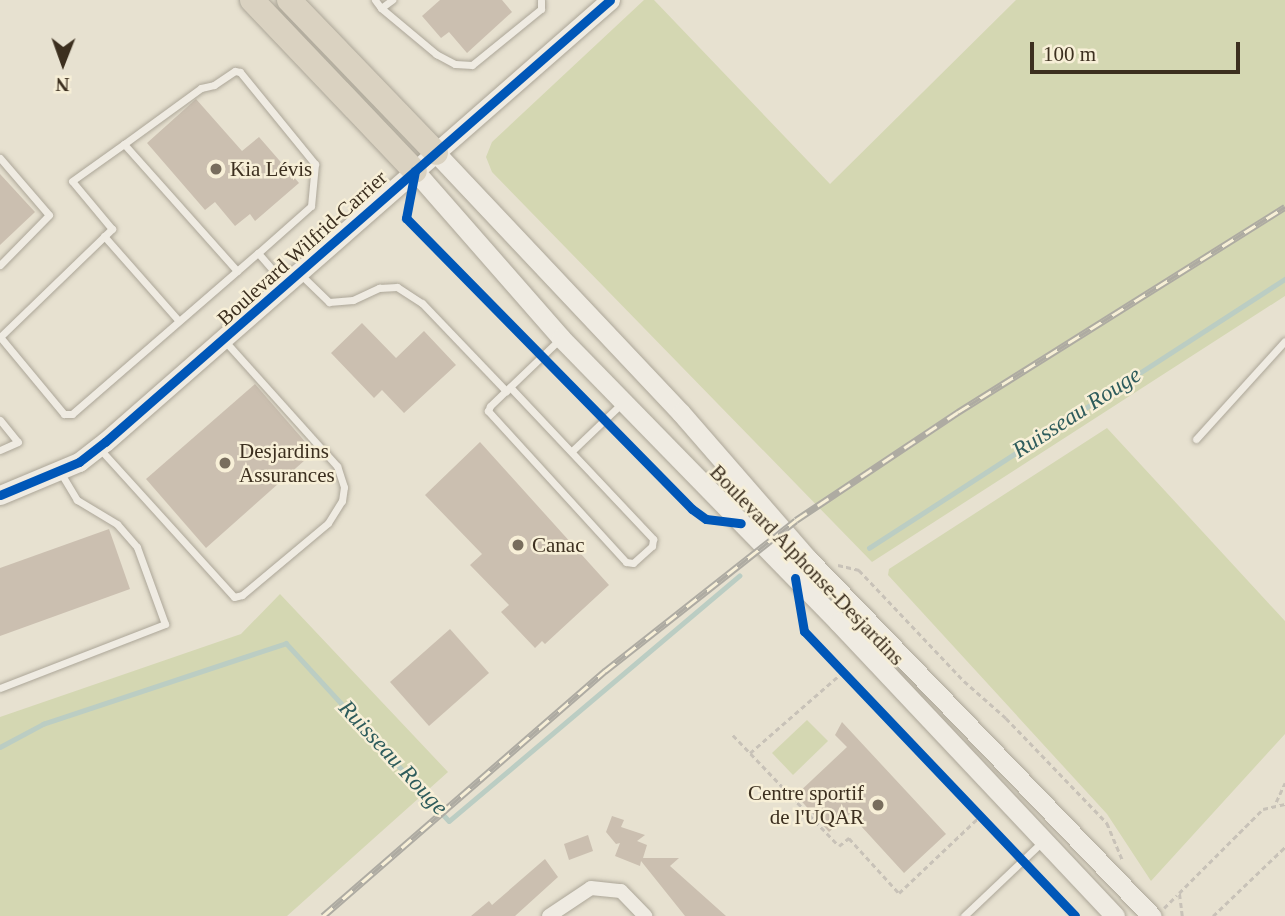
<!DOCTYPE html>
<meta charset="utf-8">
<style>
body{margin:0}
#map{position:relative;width:1285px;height:916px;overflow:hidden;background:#e7e1d0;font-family:Georgia,serif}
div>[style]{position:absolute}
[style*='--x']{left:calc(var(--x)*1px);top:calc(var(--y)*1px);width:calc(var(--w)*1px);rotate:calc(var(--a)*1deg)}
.green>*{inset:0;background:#d4d7b2}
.stream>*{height:4.5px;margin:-2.25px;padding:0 2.25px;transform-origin:2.25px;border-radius:2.25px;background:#bbcdc3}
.building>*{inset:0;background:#cbbfb0}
.path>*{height:2.5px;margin-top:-1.25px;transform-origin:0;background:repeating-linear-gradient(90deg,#c8c2b8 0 5px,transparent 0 8.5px)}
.roads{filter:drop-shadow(0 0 2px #aca698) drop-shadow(0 0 2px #aca698)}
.lane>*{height:7px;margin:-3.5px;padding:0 3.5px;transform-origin:3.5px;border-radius:3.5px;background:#efebe2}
.street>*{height:14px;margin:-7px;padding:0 7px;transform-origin:7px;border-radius:7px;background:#efebe2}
.secondary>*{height:19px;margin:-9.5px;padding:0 9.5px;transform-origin:9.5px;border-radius:9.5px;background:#efebe2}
.highway>*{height:24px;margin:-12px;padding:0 12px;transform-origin:12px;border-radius:12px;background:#dad2c1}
.rail>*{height:7px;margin-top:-3.5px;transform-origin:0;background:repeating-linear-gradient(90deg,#f7efd7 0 13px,#aeaba2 0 26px);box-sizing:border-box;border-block:2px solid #aeaba2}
.cycleway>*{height:9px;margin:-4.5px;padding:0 4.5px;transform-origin:4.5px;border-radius:4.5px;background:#0057b8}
.dots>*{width:19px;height:19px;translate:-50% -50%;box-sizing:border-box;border:4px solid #f7efd7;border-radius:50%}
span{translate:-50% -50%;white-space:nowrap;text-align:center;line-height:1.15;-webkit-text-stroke:5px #f7efd7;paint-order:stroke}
.poi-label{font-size:21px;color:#3c2f1f}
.left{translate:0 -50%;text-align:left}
.right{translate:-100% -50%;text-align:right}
.street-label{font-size:21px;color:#3c2f1f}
.water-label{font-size:23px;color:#2e5c5c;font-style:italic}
.north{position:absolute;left:28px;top:28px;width:70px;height:70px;-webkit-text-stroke:5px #f7efd7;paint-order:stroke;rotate:181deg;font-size:19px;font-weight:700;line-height:28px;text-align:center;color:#3c2f1f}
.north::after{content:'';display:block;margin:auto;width:24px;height:32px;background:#3c2f1f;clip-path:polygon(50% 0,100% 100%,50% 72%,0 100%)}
.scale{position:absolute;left:1030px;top:42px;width:210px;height:32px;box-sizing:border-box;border:4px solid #3c2f1f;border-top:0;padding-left:9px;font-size:21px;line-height:24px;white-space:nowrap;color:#3c2f1f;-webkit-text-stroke:5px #f7efd7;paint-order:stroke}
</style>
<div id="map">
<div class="green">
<i style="clip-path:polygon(644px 0,654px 0,830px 184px,1016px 0,1285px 0,1285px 296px,872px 562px,492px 172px,486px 157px,492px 142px)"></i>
<i style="clip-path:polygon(1107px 428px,1285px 621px,1285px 734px,1151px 881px,1107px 814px,888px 575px,889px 569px)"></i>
<i style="clip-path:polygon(280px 594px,448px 772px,287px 916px,0 916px,0 717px,241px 634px)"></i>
<i style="clip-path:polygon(807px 720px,828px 741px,793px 775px,772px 753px)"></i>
</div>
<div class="stream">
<i style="--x:869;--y:548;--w:495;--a:-32.9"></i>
<i style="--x:0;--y:747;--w:49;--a:-28.1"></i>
<i style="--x:43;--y:724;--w:256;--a:-18.4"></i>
<i style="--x:286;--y:643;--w:241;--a:47.5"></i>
<i style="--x:449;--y:821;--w:380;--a:-40.2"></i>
</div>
<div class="building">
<i style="clip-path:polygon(440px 0,502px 0,512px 12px,467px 53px,449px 32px,441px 38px,422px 16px)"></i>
<i style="clip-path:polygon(196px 99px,242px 151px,259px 137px,299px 183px,255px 221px,250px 214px,235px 226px,215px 202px,205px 210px,147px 143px)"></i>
<i style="clip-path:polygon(0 174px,35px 212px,0 245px)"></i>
<i style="clip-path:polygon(362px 323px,396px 358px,424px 331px,456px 365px,404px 413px,382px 390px,374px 398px,331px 353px)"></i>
<i style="clip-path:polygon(255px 384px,314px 452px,206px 548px,146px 479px)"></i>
<i style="clip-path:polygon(480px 442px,609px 585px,545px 644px,542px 641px,535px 648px,501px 612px,509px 605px,470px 565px,482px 554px,425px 495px)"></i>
<i style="clip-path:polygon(109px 529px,130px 589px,0 636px,0 568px)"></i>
<i style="clip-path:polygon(450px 629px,489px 673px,429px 726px,390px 682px)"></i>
<i style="clip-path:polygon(842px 722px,946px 834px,904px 873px,850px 814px,829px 832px,796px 795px,847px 747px,835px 735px)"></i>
<i style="clip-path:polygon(612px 816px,624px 820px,621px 827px,645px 835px,637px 841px,647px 845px,643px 858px,679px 858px,670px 866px,726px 916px,685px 916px,641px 861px,640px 866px,615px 856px,620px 843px,616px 844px,606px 832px)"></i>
<i style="clip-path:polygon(588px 835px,593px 851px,569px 860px,564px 844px)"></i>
<i style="clip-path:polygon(545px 859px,558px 877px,515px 916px,471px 916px,489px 901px,492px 905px)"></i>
</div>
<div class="path">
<i style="--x:838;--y:565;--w:22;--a:13"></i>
<i style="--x:859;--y:570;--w:153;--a:46.6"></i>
<i style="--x:964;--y:681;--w:56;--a:41.4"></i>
<i style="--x:1006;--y:718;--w:146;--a:46.1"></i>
<i style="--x:1107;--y:823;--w:41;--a:67.2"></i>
<i style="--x:733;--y:735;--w:153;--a:46.3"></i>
<i style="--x:839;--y:846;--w:13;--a:-39"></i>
<i style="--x:849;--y:838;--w:74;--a:47.7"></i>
<i style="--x:899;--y:893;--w:112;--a:-43.5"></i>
<i style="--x:750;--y:753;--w:123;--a:-41.1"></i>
<i style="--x:1276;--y:802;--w:21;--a:-65"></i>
<i style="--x:1164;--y:908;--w:18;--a:-45"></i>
<i style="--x:1182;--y:916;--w:23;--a:-97"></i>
<i style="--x:1179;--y:893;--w:119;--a:-45"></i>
<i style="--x:1263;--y:809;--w:23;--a:-13"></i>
<i style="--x:1213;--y:916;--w:100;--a:-43.8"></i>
</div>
<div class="roads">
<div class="lane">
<i style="--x:375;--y:0;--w:10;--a:53"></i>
<i style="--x:381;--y:8;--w:14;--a:-36"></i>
<i style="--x:381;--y:8;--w:72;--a:39.9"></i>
<i style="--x:436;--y:54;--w:21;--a:28"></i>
<i style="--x:455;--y:64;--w:17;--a:3"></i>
<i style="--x:472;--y:65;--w:89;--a:-39.1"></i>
<i style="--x:541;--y:9;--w:9;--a:-90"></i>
<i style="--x:124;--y:144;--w:95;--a:-36"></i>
<i style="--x:201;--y:88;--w:13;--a:-13"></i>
<i style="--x:214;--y:85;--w:25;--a:-34"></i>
<i style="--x:235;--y:71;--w:5;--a:11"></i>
<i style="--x:240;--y:72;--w:119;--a:50.8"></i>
<i style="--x:315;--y:164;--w:42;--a:95.4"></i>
<i style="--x:311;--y:206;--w:71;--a:138.4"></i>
<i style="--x:0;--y:158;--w:75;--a:49.3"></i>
<i style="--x:49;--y:215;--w:70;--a:134.4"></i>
<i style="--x:104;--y:236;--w:113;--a:48.6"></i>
<i style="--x:237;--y:271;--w:218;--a:139.1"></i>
<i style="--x:72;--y:414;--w:8;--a:180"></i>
<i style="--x:64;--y:414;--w:100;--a:-129.7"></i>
<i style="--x:0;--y:337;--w:156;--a:-44"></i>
<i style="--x:112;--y:229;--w:62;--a:-129.8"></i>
<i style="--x:72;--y:181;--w:64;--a:-35.4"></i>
<i style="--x:124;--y:144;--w:170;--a:48.3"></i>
<i style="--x:237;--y:271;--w:28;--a:-41"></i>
<i style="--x:258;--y:253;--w:41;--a:48.9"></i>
<i style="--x:299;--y:273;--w:42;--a:44"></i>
<i style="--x:329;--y:302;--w:24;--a:-5"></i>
<i style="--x:353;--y:300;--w:29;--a:-25"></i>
<i style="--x:379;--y:288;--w:18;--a:-3"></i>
<i style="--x:397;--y:287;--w:30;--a:33"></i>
<i style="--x:422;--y:303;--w:122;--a:46.3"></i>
<i style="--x:510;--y:387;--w:209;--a:46.7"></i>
<i style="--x:653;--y:539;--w:7;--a:98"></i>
<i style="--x:652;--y:546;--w:25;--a:138"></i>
<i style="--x:633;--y:563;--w:7;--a:-172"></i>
<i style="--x:626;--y:562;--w:205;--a:-132.4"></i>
<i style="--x:488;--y:411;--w:5;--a:-68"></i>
<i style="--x:490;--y:406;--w:98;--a:-43.8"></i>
<i style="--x:0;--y:420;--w:28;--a:51"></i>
<i style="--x:18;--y:442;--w:20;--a:156"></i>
<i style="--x:1196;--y:439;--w:132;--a:-47.8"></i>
<i style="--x:99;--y:448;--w:201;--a:47.8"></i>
<i style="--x:234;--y:597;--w:8;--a:-14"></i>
<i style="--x:242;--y:595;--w:112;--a:-39.9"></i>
<i style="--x:328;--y:523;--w:26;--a:-58"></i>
<i style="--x:342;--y:501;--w:14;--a:-82"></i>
<i style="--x:344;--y:487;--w:22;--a:-108"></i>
<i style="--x:337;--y:466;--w:169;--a:-131.9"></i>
<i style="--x:572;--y:451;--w:69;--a:-43.8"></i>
<i style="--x:0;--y:688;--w:177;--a:-21.2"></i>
<i style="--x:165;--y:624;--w:82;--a:-110"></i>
<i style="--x:137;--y:547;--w:30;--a:-131"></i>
<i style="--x:117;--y:524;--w:47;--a:-149"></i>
<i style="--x:77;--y:500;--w:33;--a:-121"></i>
<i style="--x:964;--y:916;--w:109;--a:-43.5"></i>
</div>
<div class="street">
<i style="--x:549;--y:916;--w:50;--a:-33.7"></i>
<i style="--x:591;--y:888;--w:30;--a:6"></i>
<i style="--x:621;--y:891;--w:35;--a:46"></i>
</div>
<div class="secondary">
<i style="--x:436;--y:153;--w:357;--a:46.7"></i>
<i style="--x:681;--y:413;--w:192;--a:49"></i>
<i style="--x:807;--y:558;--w:497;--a:46.1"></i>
<i style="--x:415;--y:171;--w:222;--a:48.8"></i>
<i style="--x:561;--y:338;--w:397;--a:45.7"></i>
<i style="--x:838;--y:622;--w:404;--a:46.7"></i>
<i style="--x:0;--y:495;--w:86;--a:-22.7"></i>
<i style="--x:79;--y:462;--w:33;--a:-38"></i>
<i style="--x:105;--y:442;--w:671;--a:-41.19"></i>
</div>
<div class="highway">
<i style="--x:252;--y:0;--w:236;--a:46.4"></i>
<i style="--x:289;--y:0;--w:212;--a:46.1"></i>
</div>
</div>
<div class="rail">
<i style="--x:323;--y:916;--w:374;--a:-41"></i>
<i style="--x:605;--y:671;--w:243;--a:-38.3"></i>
<i style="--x:796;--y:520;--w:195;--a:-33.7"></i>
<i style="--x:958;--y:412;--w:386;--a:-32.1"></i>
</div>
<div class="cycleway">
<i style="--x:415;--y:171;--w:48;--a:100.8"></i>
<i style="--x:406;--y:218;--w:408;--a:45.5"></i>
<i style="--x:692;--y:509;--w:17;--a:36"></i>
<i style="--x:706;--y:519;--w:35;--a:7"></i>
<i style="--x:0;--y:495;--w:86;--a:-22.7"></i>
<i style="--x:79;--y:462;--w:33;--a:-38"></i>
<i style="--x:105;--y:442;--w:671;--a:-41.19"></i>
<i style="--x:795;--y:578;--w:54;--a:80.4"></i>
<i style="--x:804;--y:631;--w:393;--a:46.4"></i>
</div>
<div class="dots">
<i style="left:216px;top:169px;background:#786d5d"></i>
<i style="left:225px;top:463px;background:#786d5d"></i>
<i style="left:518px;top:545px;background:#786d5d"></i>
<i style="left:878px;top:805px;background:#786d5d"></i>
</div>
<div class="poi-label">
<span class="left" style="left:230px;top:169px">Kia Lévis</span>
<span class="left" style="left:239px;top:463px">Desjardins<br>Assurances</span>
<span class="left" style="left:532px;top:545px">Canac</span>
<span class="right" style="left:864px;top:805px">Centre sportif<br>de l'UQAR</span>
</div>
<div class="street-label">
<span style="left:302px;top:248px;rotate:-42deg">Boulevard Wilfrid-Carrier</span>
<span style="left:807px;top:565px;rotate:46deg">Boulevard Alphonse-Desjardins</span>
</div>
<div class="water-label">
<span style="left:1077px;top:413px;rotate:-33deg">Ruisseau Rouge</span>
<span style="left:393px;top:758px;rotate:47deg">Ruisseau Rouge</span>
</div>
<div class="north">N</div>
<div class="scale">100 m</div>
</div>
